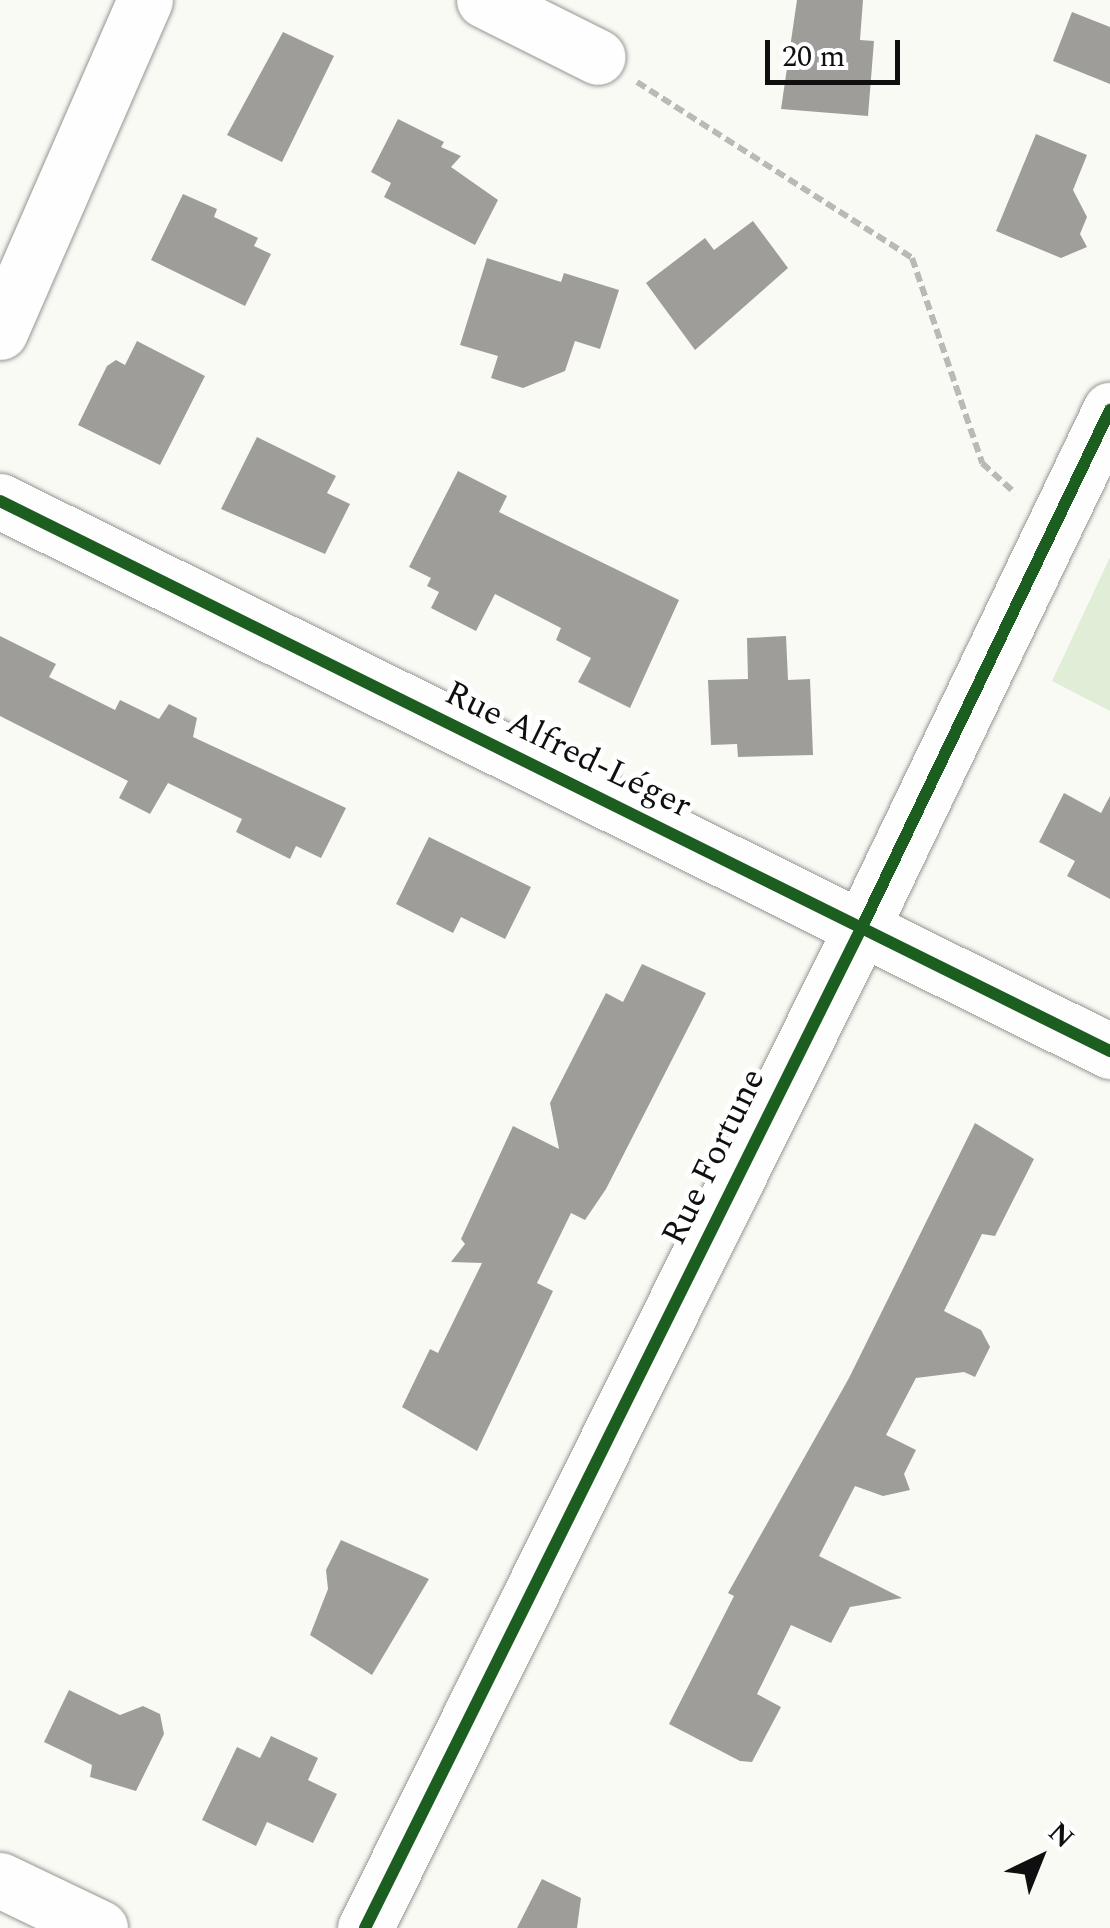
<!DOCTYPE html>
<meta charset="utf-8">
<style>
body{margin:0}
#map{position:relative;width:1110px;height:1928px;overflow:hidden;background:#fafaf5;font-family:Spectral,serif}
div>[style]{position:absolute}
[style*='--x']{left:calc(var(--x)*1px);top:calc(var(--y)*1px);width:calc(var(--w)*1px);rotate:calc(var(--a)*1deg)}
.green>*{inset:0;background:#e1eed7}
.building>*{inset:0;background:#9e9d9a}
.path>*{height:6px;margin-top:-3px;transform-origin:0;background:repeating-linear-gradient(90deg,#b9b9b8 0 10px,transparent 0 15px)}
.roads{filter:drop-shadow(0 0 2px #959593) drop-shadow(0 0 2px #959593)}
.minor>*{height:55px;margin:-27.5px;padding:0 27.5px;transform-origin:27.5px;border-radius:27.5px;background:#fefefe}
.tertiary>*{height:55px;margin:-27.5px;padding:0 27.5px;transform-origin:27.5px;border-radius:27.5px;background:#fefefe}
.cycleway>*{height:12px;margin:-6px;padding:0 6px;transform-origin:6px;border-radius:6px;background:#1b5e20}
span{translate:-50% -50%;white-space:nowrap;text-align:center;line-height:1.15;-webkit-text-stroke:10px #fff;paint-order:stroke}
.street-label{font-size:35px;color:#0f0f0f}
.north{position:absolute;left:990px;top:1808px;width:100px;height:100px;-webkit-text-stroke:8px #fff;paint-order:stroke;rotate:43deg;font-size:28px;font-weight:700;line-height:40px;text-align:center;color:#0f0f0f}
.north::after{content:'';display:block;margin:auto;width:35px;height:45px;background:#0f0f0f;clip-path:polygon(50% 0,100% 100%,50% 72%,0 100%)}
.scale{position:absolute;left:765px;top:40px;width:135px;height:45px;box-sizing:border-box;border:5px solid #0f0f0f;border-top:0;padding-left:12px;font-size:30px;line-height:35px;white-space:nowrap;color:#0f0f0f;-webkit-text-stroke:8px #fff;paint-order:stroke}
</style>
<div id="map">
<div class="green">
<i style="clip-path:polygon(1110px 557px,1110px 711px,1052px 681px)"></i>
</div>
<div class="building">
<i style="clip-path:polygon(797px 0,863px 0,860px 40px,874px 41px,868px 116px,781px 109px)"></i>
<i style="clip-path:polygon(1072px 12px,1110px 27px,1110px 84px,1053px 61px)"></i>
<i style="clip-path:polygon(283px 32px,334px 56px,282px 162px,227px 135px)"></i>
<i style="clip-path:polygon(398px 119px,444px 142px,441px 147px,461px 156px,451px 167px,498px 200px,475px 245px,384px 197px,391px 183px,371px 172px)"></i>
<i style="clip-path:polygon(1036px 134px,1087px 155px,1073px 190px,1087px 217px,1080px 234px,1087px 247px,1061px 258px,996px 231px)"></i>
<i style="clip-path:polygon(183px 194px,217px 209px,214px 217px,258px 238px,254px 246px,271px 254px,245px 306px,151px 260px)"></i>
<i style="clip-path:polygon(753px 221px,788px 268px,695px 350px,646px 283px,705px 238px,714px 250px)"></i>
<i style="clip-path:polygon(487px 258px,561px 282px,564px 273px,619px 290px,600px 349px,575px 341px,565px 371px,523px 388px,491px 378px,498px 356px,460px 345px)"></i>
<i style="clip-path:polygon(137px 341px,205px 376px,160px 465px,78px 425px,107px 366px,116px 360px,125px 365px)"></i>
<i style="clip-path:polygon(257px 437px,336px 476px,327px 493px,350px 504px,325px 554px,221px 509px)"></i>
<i style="clip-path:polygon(458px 471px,507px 496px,499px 512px,679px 600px,630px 708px,578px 682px,591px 658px,556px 640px,561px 628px,495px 594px,476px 631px,431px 608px,439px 592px,427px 586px,431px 578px,409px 567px)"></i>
<i style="clip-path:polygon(0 636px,56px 664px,49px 677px,115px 710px,120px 700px,159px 719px,169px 704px,197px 718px,193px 737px,346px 808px,321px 858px,296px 846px,290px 859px,236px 832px,242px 819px,168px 783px,150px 814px,119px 798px,128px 781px,0 716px)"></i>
<i style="clip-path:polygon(786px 636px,788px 680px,810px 679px,813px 755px,738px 757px,737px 744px,711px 745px,708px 680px,748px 679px,747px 638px)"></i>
<i style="clip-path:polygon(1064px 793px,1101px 813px,1110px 796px,1110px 899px,1067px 876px,1075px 861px,1039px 842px)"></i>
<i style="clip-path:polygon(429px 837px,531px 887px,505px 939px,461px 917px,453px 933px,396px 904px)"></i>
<i style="clip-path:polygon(642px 964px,706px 993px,606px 1189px,585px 1220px,571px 1213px,537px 1283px,553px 1291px,477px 1451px,402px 1407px,430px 1349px,438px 1353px,482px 1263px,451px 1262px,465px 1244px,461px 1239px,513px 1126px,559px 1149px,550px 1103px,606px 993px,623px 1002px)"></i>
<i style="clip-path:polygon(975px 1123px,1034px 1159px,995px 1236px,982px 1234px,944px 1311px,981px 1330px,990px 1347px,975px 1377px,964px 1372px,916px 1378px,886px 1435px,916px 1450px,904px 1474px,910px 1490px,883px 1496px,855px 1486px,819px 1556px,902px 1598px,850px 1607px,831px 1643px,791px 1625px,757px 1694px,781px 1707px,752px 1762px,740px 1761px,669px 1724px,734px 1596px,728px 1593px,849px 1378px)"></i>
<i style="clip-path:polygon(341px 1540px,429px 1579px,372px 1675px,310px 1635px,328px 1589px,326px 1570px)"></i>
<i style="clip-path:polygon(69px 1690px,120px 1715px,143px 1706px,160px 1714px,164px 1734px,136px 1791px,90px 1777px,92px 1765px,44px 1742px)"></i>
<i style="clip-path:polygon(271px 1736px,318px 1758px,308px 1780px,337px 1794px,313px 1843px,267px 1822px,256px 1846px,202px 1820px,237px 1747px,260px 1758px)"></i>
<i style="clip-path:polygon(542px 1879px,581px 1898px,577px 1928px,517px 1928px)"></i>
</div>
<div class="path">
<i style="--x:637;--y:82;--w:326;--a:32.6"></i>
<i style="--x:912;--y:258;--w:217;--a:71.1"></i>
<i style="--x:982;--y:463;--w:45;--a:42.3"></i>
</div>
<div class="roads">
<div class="minor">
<i style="--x:484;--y:0;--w:127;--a:26.6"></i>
<i style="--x:0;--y:332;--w:362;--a:-66.4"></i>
<i style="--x:0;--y:501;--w:1239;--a:26.36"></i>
<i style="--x:365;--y:1928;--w:1115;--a:-63.6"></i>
<i style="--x:861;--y:929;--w:576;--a:-64.37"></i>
</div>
<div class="tertiary">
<i style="--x:0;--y:1880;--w:111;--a:25.6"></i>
</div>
</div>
<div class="cycleway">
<i style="--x:0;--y:501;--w:1239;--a:26.36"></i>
<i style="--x:365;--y:1928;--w:1115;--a:-63.6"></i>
<i style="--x:861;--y:929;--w:576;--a:-64.37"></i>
</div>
<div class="street-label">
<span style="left:568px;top:750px;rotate:26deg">Rue Alfred-Léger</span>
<span style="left:714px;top:1157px;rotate:-64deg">Rue Fortune</span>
</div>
<div class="north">N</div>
<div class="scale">20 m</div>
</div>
